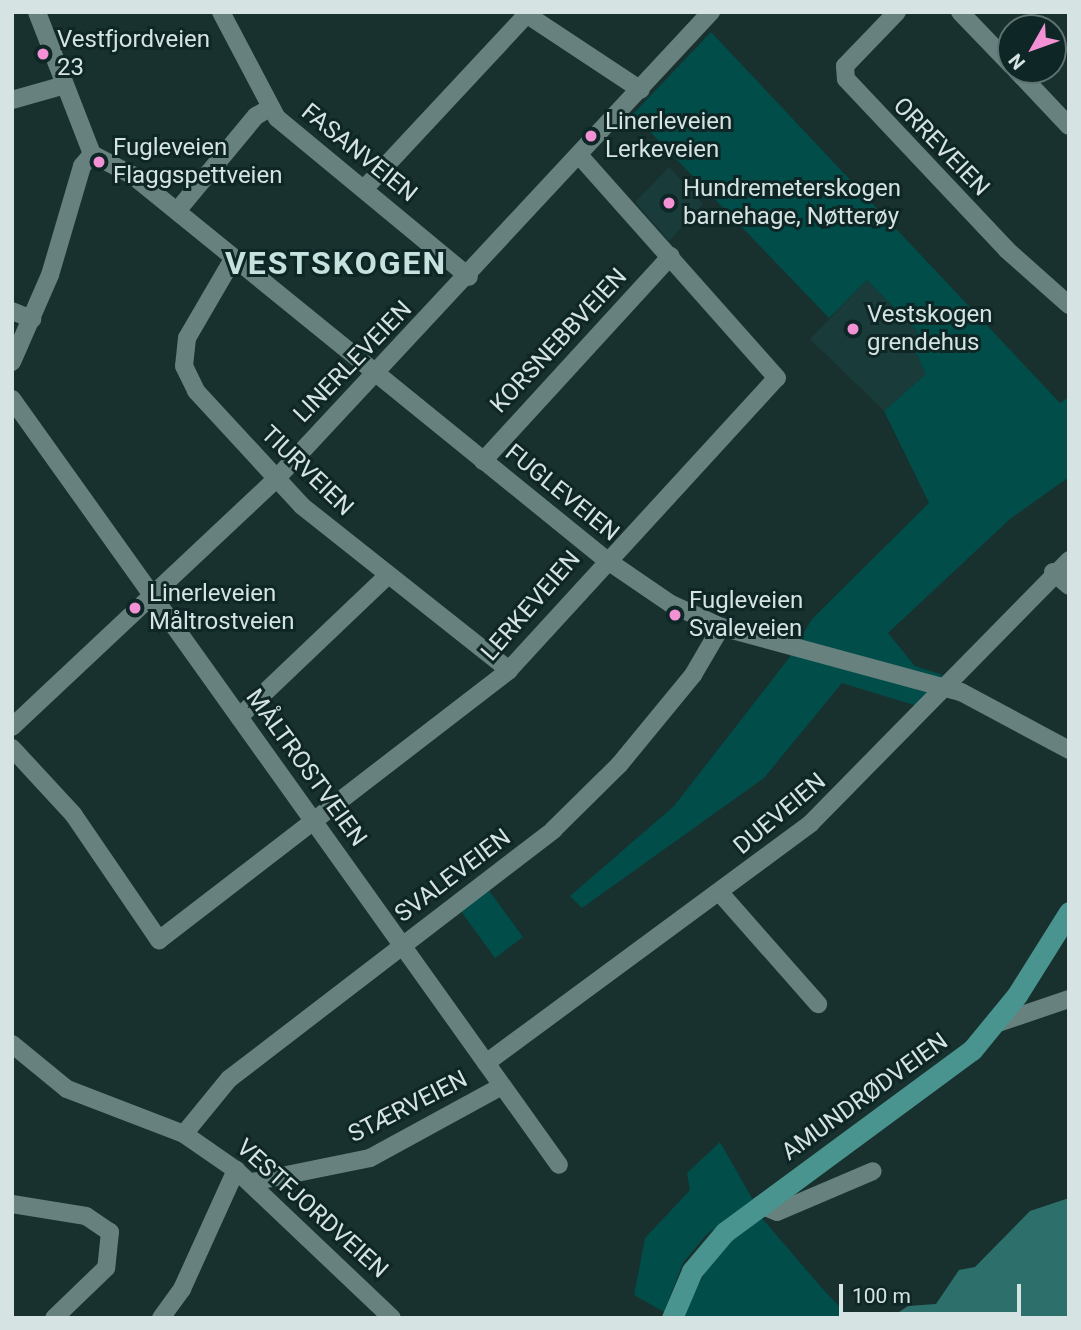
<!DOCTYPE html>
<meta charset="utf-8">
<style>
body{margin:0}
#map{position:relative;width:1081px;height:1330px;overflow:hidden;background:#18302e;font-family:Roboto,sans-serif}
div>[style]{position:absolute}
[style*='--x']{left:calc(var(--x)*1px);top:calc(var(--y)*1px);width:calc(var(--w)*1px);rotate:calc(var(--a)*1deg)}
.built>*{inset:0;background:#193b39}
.green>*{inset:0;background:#014d49}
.water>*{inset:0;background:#2d6f6b}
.minor>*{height:18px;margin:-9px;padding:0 9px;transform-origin:9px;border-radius:9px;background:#67817e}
.major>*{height:21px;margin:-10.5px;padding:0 10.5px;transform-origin:10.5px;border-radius:10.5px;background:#49948f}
.dots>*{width:19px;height:19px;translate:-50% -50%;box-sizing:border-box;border:4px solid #0e2625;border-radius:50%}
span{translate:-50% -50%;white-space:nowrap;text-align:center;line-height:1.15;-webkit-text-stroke:6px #0e2625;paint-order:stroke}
.poi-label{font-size:24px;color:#d5e3e2}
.left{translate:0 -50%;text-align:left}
.street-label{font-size:24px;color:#d5e3e2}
.district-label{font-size:32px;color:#c6e2df;font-weight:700;letter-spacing:2px}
.frame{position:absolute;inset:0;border:14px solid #d5e3e2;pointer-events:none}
.north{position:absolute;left:997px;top:14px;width:70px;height:70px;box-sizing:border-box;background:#0e2625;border:2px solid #5e7271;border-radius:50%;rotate:230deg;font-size:19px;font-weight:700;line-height:28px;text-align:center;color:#d5e3e2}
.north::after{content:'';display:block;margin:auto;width:24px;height:32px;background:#f391d5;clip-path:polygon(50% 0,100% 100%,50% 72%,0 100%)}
.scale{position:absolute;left:839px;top:1284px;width:182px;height:32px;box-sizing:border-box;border:4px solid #d5e3e2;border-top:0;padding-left:9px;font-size:21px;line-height:24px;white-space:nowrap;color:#d5e3e2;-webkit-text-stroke:5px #0e2625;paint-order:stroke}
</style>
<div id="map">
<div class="built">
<i style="clip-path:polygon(669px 167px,703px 204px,669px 241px,635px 202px)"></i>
<i style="clip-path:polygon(867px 280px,918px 332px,911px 342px,926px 374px,884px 411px,810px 339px)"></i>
</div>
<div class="green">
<i style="clip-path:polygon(711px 32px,1060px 403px,1069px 397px,1069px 477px,1010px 519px,888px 633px,915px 666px,943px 675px,917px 706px,842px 683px,764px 778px,582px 908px,570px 896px,674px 806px,789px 658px,812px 619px,929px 503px,884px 411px,926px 374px,911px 342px,918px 332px,867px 280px,829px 318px,633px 114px)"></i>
<i style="clip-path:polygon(488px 889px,523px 937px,495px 958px,460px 910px)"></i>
<i style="clip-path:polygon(720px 1142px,753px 1200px,706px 1235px,683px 1263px,664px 1312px,634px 1295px,645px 1238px,690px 1190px,687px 1173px)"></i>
<i style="clip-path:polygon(760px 1216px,821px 1287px,850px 1318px,680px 1318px,721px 1244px)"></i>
</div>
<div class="water">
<i style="clip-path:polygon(1069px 1198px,1069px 1318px,890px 1318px,908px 1306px,936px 1304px,959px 1270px,975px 1267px,1030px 1211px)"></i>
</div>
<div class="minor">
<i style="--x:221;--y:12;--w:120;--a:62.2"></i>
<i style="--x:277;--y:118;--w:249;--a:39.6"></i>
<i style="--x:523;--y:12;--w:141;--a:33.5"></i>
<i style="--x:897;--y:12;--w:75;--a:133.9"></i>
<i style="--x:845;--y:66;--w:13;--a:86"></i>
<i style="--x:846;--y:79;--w:235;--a:46.7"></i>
<i style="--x:1007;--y:250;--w:83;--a:41.6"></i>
<i style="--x:960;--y:12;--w:74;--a:46.1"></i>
<i style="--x:1016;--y:70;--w:77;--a:46.6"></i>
<i style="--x:12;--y:100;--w:55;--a:-15.8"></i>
<i style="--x:92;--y:154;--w:45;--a:27.7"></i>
<i style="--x:132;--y:175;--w:609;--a:39.07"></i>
<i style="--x:605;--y:559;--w:80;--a:34.3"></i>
<i style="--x:671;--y:604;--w:55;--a:24.7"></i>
<i style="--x:721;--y:627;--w:249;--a:15.2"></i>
<i style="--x:961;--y:692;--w:123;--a:28.2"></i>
<i style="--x:364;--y:189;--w:239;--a:-47"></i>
<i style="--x:177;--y:211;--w:124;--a:-50.3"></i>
<i style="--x:256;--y:116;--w:16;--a:-30"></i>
<i style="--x:233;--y:259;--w:91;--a:120.2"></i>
<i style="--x:187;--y:338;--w:28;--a:96"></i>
<i style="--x:184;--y:366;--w:28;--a:64"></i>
<i style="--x:196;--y:391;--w:156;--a:47.3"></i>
<i style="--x:302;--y:506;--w:264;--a:38.4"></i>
<i style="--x:12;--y:311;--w:22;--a:22"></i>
<i style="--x:12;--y:362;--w:95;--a:-66.4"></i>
<i style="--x:50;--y:275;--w:114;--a:-73.6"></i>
<i style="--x:82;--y:166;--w:16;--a:-50"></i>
<i style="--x:92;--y:154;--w:152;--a:-111.2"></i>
<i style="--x:12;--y:399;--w:941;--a:54.47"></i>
<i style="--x:483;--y:461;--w:278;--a:-47.5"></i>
<i style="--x:1053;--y:572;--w:21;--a:41"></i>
<i style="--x:239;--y:717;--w:206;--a:-43.6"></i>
<i style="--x:12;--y:727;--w:361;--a:-43.2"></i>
<i style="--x:275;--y:480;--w:640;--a:-47.03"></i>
<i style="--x:12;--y:748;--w:90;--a:47.3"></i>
<i style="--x:73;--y:814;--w:153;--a:55.7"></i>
<i style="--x:159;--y:940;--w:442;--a:-37.6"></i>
<i style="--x:509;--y:670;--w:396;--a:-47.5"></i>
<i style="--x:777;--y:378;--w:297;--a:-131.6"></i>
<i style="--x:721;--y:894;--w:147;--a:48.6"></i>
<i style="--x:995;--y:1024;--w:78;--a:-18.7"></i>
<i style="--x:12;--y:1044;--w:71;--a:39.3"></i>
<i style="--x:67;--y:1089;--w:125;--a:21"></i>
<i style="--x:184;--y:1134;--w:63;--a:34.7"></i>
<i style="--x:236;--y:1170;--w:215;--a:43.5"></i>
<i style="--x:486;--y:1063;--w:403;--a:-36.4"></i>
<i style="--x:810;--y:824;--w:370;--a:-45.5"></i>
<i style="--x:184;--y:1134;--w:71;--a:-50.7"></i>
<i style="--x:229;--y:1079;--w:409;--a:-37.5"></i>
<i style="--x:553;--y:830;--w:93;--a:-44.6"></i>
<i style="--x:619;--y:765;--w:117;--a:-50.6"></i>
<i style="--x:693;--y:675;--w:56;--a:-59.7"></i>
<i style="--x:252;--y:1182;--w:120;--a:-11.5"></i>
<i style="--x:370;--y:1158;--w:150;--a:-28.6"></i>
<i style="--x:12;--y:1204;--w:75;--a:9.2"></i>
<i style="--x:86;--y:1216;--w:29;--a:34"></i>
<i style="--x:110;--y:1232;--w:36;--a:96"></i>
<i style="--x:106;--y:1268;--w:72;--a:136.1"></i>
<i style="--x:760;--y:1205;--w:18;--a:22"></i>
<i style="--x:777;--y:1212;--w:104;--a:-23.1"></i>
<i style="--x:161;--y:1318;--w:36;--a:-54"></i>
<i style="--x:182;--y:1289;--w:131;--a:-65.6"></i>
</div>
<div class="major">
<i style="--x:672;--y:1318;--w:51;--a:-66.9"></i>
<i style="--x:692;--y:1271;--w:51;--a:-49.8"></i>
<i style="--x:725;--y:1232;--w:307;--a:-36.4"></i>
<i style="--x:972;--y:1050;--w:71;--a:-50.7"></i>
<i style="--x:1017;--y:995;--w:98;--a:-57.9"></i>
</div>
<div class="dots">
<i style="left:43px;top:54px;background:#f391d5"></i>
<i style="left:591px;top:136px;background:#f391d5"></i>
<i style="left:99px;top:162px;background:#f391d5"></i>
<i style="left:669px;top:203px;background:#f391d5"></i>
<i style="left:853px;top:329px;background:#f391d5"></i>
<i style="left:135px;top:608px;background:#f391d5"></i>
<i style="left:675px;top:615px;background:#f391d5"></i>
</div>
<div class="poi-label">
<span class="left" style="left:57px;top:54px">Vestfjordveien<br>23</span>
<span class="left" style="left:605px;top:136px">Linerleveien<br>Lerkeveien</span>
<span class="left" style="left:113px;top:162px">Fugleveien<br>Flaggspettveien</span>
<span class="left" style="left:683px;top:203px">Hundremeterskogen<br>barnehage, Nøtterøy</span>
<span class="left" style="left:867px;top:329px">Vestskogen<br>grendehus</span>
<span class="left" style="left:149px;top:608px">Linerleveien<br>Måltrostveien</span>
<span class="left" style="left:689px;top:615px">Fugleveien<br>Svaleveien</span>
</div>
<div class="street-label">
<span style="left:941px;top:147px;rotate:46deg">ORREVEIEN</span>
<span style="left:359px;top:153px;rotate:39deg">FASANVEIEN</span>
<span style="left:559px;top:341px;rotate:-47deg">KORSNEBBVEIEN</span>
<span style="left:353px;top:362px;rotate:-46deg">LINERLEVEIEN</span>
<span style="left:307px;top:471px;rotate:44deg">TIURVEIEN</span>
<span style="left:562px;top:493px;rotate:39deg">FUGLEVEIEN</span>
<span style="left:531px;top:606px;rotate:-49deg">LERKEVEIEN</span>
<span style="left:306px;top:768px;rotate:54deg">MÅLTROSTVEIEN</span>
<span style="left:780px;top:814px;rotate:-40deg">DUEVEIEN</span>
<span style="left:453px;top:876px;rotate:-37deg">SVALEVEIEN</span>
<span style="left:865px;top:1097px;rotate:-36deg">AMUNDRØDVEIEN</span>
<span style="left:408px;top:1107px;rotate:-27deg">STÆRVEIEN</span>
<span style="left:312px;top:1209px;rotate:42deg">VESTFJORDVEIEN</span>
</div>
<div class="district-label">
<span style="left:336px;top:263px">VESTSKOGEN</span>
</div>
<div class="frame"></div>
<div class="north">N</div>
<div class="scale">100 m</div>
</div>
